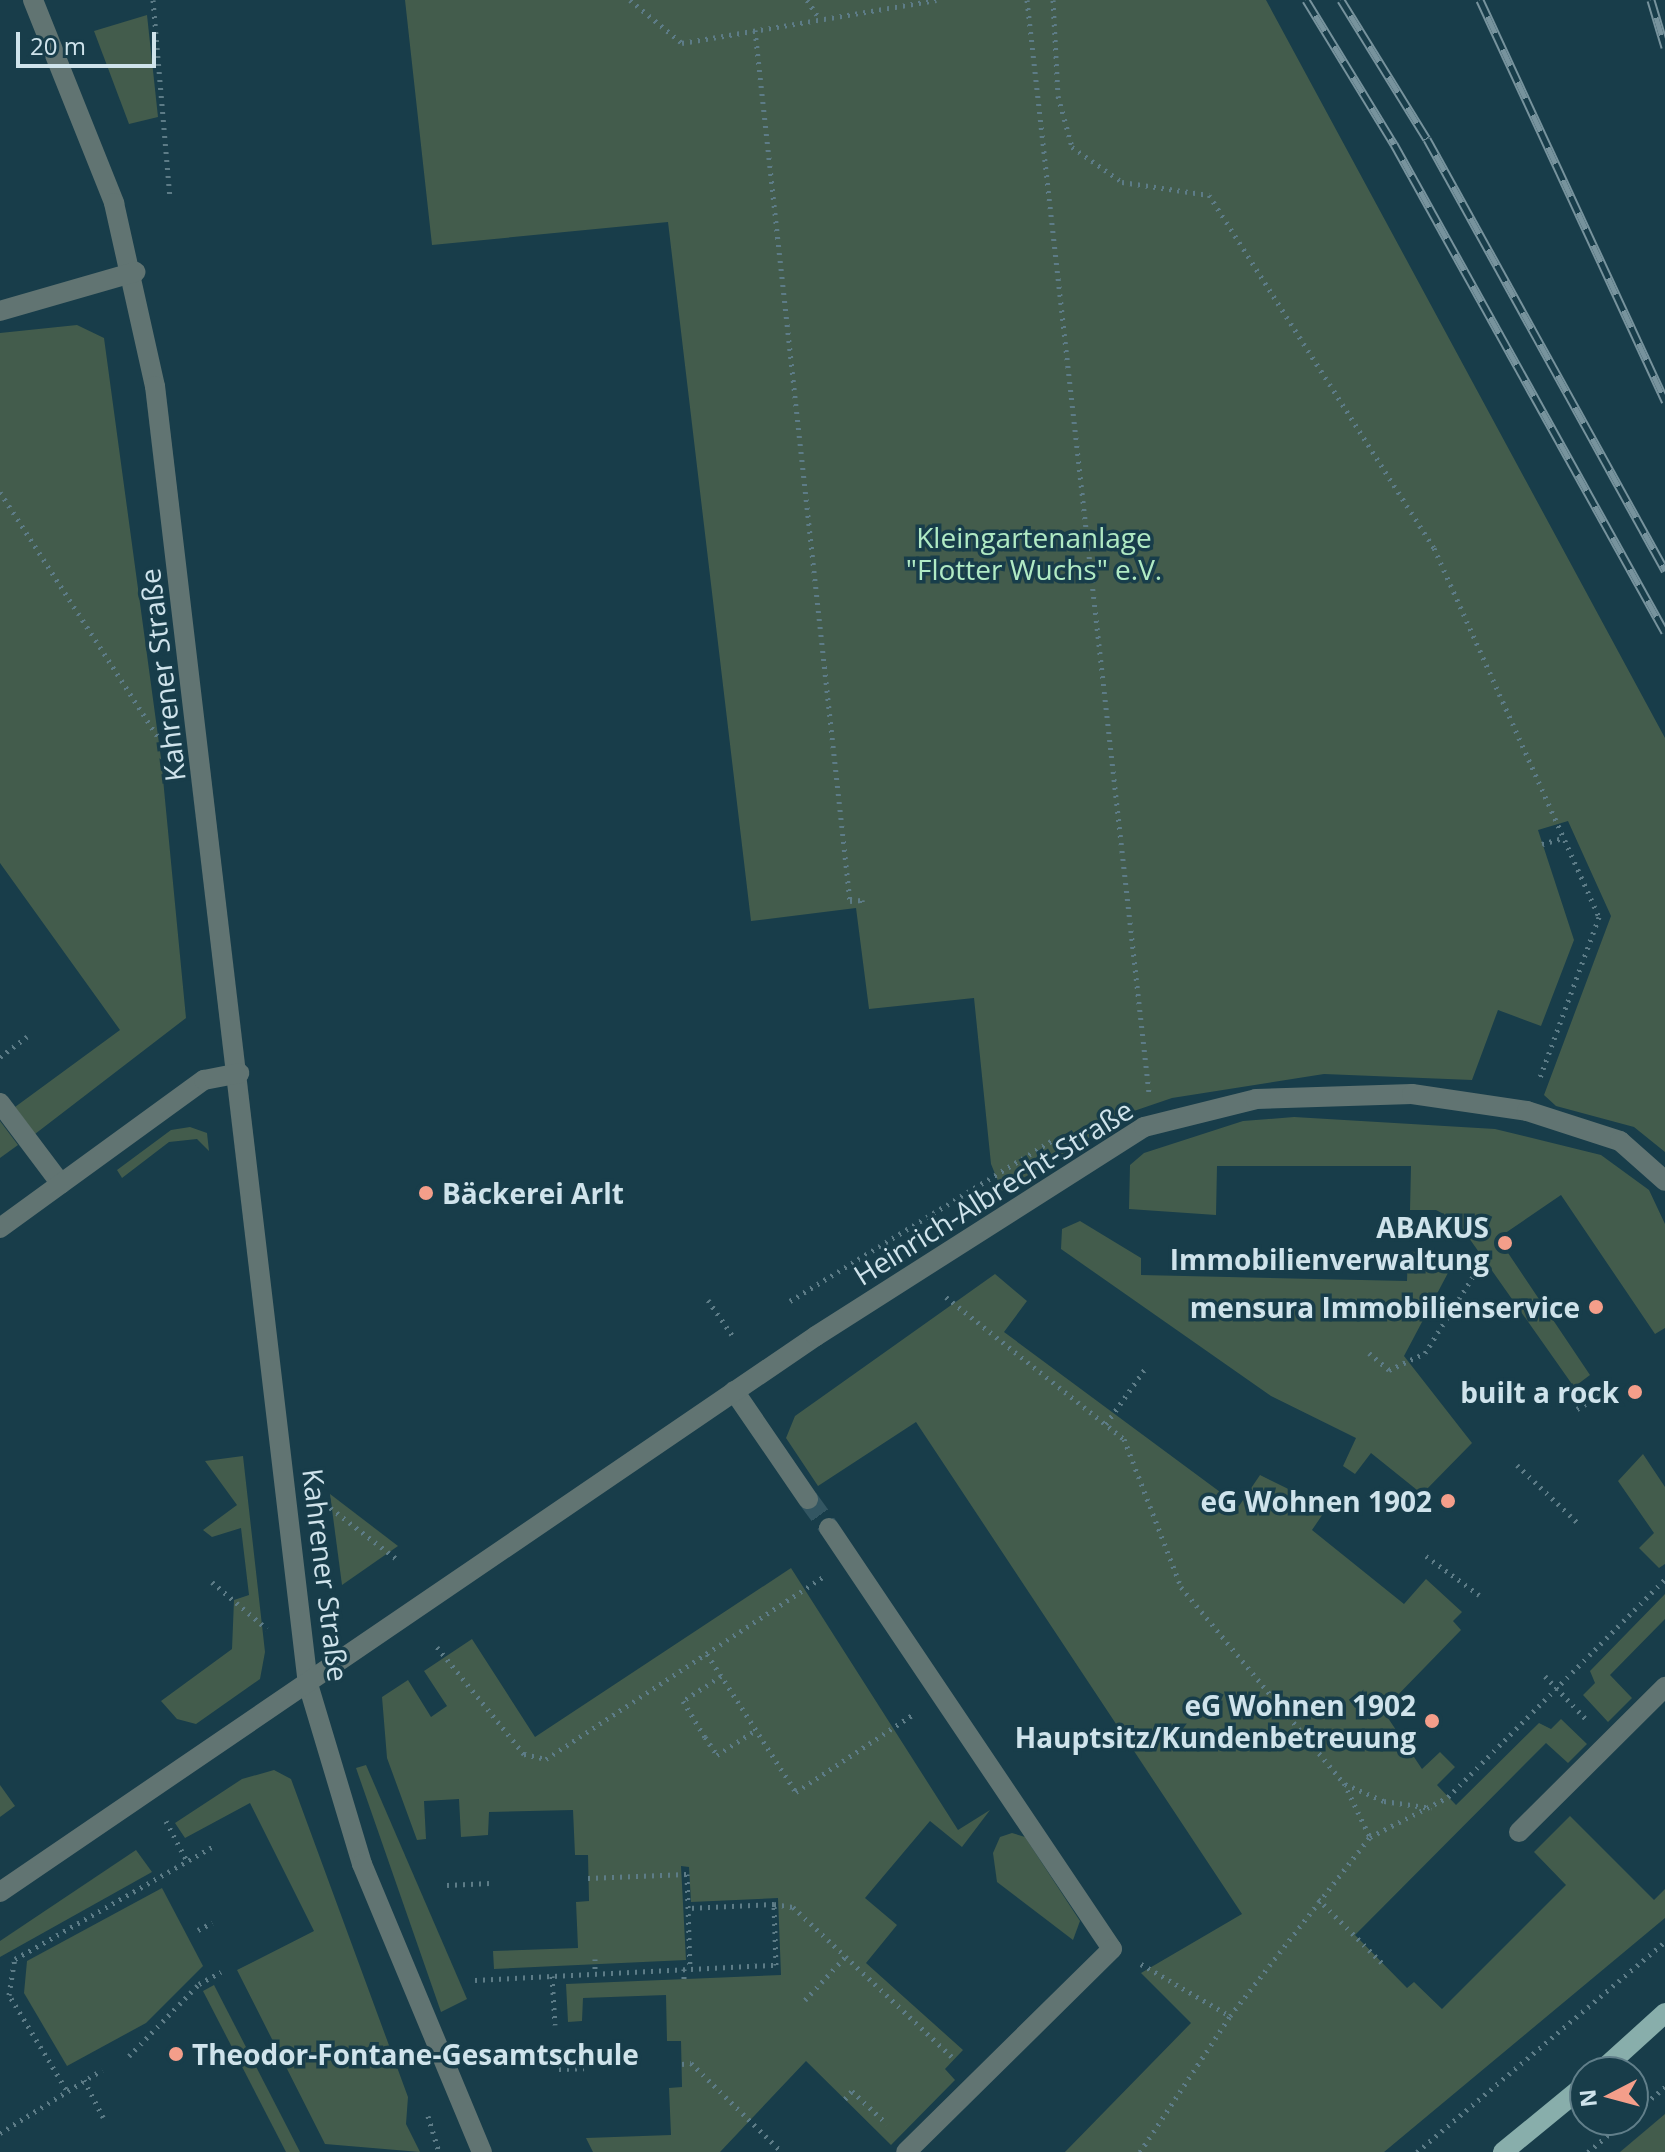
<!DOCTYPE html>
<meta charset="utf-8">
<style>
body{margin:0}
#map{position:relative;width:1665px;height:2152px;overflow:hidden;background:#183d4a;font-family:"Open Sans",sans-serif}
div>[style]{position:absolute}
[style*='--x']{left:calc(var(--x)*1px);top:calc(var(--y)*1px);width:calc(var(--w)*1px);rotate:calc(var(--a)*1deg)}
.green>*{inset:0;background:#435c4c}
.minor-tunnel>*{height:20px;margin-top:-10px;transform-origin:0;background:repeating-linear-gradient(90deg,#335662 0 20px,transparent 0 30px)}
.path>*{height:5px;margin-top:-2.5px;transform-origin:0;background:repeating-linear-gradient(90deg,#5d7c87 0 2px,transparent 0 8px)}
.minor>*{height:20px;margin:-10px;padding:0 10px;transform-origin:10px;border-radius:10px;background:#617472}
.major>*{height:20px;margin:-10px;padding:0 10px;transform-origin:10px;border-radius:10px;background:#88aeab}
.rail>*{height:9px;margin-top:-4.5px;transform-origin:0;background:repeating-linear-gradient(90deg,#183d4a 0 18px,#77939d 0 36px);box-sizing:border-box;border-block:2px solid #77939d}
.dots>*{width:22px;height:22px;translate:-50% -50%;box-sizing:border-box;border:4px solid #183d4a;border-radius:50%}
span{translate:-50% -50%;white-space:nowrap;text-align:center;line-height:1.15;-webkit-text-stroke:7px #183d4a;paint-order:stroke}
.park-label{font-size:28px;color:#b0eac4}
.street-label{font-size:28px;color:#cfe3eb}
.poi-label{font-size:28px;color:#cfe3eb;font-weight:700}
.left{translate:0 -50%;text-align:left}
.right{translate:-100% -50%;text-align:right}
.north{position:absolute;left:1569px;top:2056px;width:80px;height:80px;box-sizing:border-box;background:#183d4a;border:2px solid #617f8a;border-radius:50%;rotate:264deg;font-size:22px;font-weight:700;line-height:32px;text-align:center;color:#cfe3eb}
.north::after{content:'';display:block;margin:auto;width:28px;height:36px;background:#f49e8a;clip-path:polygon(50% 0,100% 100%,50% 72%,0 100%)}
.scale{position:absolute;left:16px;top:32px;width:140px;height:36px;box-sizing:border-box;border:4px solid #cfe3eb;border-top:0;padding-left:10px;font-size:24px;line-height:28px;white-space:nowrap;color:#cfe3eb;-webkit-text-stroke:6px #183d4a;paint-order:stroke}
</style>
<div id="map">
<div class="green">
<i style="clip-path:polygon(405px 0,1266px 0,1665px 738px,1665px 1152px,1634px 1127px,1556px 1106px,1544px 1095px,1611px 916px,1568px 821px,1538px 830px,1574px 940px,1541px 1026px,1498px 1010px,1472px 1080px,1324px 1074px,1172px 1098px,1131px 1112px,1002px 1191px,991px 1164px,974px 998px,869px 1009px,856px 908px,751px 921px,668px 222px,432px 245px)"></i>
<i style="clip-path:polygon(147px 15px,158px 117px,129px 124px,94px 31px)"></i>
<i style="clip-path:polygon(77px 325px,104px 338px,161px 758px,186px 1018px,35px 1134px,15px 1107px,120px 1030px,0 863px,0 333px)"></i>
<i style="clip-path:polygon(1294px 1117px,1495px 1129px,1601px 1155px,1649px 1190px,1665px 1224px,1665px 1328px,1655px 1334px,1561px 1195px,1498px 1238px,1590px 1375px,1574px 1387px,1457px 1221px,1436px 1210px,1410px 1210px,1411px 1166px,1217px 1166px,1216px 1215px,1129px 1209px,1130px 1165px,1144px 1153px,1243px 1121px)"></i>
<i style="clip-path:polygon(0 1121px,18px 1145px,0 1158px)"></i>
<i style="clip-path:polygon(190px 1127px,207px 1133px,209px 1151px,197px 1139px,169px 1142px,122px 1178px,117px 1170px,171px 1130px)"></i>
<i style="clip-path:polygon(1080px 1221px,1141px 1258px,1141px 1275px,1407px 1281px,1408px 1251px,1442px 1256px,1449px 1271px,1404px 1356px,1472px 1443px,1422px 1494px,1371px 1453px,1355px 1474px,1343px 1466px,1356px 1438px,1271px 1396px,1061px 1249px,1062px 1229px)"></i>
<i style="clip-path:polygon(995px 1274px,1027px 1301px,1004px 1332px,1239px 1506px,1260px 1475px,1327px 1508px,1312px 1530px,1404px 1604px,1426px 1579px,1462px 1612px,1453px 1621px,1461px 1630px,1391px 1702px,1398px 1709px,1388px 1718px,1422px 1769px,1440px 1752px,1455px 1767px,1437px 1785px,1456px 1805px,1539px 1723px,1551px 1729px,1561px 1719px,1587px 1744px,1568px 1763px,1546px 1743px,1355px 1935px,1407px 1988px,1414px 1982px,1442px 2009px,1566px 1885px,1534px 1852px,1570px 1816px,1654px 1900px,1665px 1889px,1665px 1918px,1384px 2152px,1065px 2152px,1191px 2023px,1141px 1973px,1242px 1914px,916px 1422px,818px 1486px,786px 1438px,795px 1416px)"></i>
<i style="clip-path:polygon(1643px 1454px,1665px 1487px,1665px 1564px,1659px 1568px,1639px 1548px,1654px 1533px,1618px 1481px)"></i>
<i style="clip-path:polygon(243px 1456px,265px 1652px,260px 1679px,196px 1724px,177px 1719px,161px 1701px,232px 1649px,234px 1600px,249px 1595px,241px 1528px,212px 1537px,203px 1530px,237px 1505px,205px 1461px)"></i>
<i style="clip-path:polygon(330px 1494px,398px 1546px,342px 1585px)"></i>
<i style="clip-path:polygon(791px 1568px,958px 1830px,990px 1810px,962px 1847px,930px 1821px,865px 1898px,897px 1925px,866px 1963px,963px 2050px,945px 2069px,955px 2080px,891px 2145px,806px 2061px,720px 2152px,593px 2152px,586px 2138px,671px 2135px,669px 2088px,682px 2087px,681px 2041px,667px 2041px,666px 1995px,583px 1998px,582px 2021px,568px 2022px,566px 1984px,781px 1975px,778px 1898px,691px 1902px,689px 1867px,681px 1866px,686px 1960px,494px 1969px,493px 1951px,578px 1948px,576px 1902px,589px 1901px,588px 1855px,575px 1855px,573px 1810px,489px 1812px,488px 1835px,461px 1837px,459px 1799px,424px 1801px,426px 1839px,417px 1840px,387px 1758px,382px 1697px,408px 1680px,431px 1717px,447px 1706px,424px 1671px,472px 1639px,535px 1737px)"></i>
<i style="clip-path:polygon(1665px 1594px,1665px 1619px,1610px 1675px,1632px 1698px,1608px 1722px,1583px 1695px,1595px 1683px,1590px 1671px)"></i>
<i style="clip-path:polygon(366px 1765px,467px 1999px,441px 2012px,356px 1768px)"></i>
<i style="clip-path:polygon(274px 1770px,291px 1779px,408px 2097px,406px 2124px,420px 2152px,325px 2144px,237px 1970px,314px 1931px,250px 1803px,185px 1838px,175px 1823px,242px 1779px)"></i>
<i style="clip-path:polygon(0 1785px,15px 1806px,0 1817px)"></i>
<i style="clip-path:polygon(1012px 1833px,1025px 1837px,1080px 1921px,1073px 1940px,997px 1882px,993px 1853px,1000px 1837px)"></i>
<i style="clip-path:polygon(136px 1850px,152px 1872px,0 1957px,0 1941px)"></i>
<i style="clip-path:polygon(162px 1888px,203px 1966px,146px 2023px,67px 2066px,24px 1993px,27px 1961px)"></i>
<i style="clip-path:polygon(214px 1985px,300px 2152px,286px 2152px,203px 1991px)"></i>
<i style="clip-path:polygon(1665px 2114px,1665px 2152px,1620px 2152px)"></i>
</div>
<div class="minor-tunnel">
<i style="--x:808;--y:1499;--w:36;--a:54"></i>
</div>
<div class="path">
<i style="--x:153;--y:0;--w:199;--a:85.1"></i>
<i style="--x:630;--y:0;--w:67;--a:39.6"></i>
<i style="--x:682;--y:43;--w:258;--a:-9.6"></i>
<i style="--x:807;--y:0;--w:23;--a:56"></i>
<i style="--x:1027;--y:0;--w:1099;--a:83.63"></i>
<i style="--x:1053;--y:0;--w:96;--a:87"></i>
<i style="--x:1058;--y:96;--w:53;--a:74.6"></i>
<i style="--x:1072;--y:147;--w:61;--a:35"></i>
<i style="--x:1122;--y:182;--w:88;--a:8.5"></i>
<i style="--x:1209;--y:195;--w:419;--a:57.5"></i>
<i style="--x:1434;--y:548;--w:404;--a:65.9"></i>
<i style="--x:1599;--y:917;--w:174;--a:110.2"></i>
<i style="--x:755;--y:30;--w:876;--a:83.78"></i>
<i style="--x:850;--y:901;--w:12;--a:-5"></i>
<i style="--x:862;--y:900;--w:7;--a:82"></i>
<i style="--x:0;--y:492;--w:295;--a:57.2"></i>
<i style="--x:1542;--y:844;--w:22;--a:-16"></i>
<i style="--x:0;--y:1057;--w:34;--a:-37"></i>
<i style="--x:946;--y:1297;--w:228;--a:38.6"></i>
<i style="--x:1124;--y:1439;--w:159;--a:68.9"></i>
<i style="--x:1181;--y:1587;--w:255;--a:50.3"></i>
<i style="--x:1344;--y:1783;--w:60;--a:64.3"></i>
<i style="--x:708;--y:1300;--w:46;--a:55.6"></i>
<i style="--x:790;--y:1301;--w:310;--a:-31.5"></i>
<i style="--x:1369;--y:1353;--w:26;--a:40"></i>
<i style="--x:1389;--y:1370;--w:40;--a:-25"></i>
<i style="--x:1425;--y:1353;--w:102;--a:-57.9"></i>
<i style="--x:1577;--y:1409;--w:29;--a:-31"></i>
<i style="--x:1106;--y:1424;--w:67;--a:-54.7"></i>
<i style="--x:1517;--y:1465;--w:84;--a:43.6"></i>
<i style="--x:324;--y:1503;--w:93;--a:37.6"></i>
<i style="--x:1426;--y:1556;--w:66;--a:36.3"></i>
<i style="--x:212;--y:1582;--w:72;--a:40.5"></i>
<i style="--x:437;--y:1647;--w:138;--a:50.9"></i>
<i style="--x:524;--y:1754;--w:23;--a:13"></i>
<i style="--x:546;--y:1759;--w:331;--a:-33.3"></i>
<i style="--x:707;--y:1654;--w:164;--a:57.2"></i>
<i style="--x:796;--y:1792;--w:141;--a:-33.5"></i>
<i style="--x:721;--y:1676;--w:45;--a:146.7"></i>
<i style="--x:683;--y:1701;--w:42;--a:58.6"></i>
<i style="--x:705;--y:1737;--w:22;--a:56"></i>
<i style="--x:717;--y:1755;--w:46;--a:-32.7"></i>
<i style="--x:1545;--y:1676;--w:59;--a:46.4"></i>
<i style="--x:1345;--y:1784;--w:43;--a:23.6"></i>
<i style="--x:1384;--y:1801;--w:48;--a:8.5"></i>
<i style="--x:166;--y:1821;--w:45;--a:62.3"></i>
<i style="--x:588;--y:1878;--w:99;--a:-2.3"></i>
<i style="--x:687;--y:1874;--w:95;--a:88.2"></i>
<i style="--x:447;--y:1885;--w:43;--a:-2.7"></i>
<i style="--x:1318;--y:1899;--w:92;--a:45"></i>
<i style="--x:774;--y:1904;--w:19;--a:9"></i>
<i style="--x:793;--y:1907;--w:220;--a:43.3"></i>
<i style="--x:198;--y:1930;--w:16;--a:-27"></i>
<i style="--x:595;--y:1959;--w:14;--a:90"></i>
<i style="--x:1141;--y:1964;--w:103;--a:30.3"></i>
<i style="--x:684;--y:1969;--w:10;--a:90"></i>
<i style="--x:552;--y:1976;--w:49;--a:86.5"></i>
<i style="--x:475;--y:1980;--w:301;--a:-2.9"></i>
<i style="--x:776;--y:1965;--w:61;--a:-91.9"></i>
<i style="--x:774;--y:1904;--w:86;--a:177.3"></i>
<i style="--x:805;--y:2000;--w:60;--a:-47"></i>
<i style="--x:129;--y:2056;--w:100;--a:-45.8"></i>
<i style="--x:199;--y:1984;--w:25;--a:-29"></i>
<i style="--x:682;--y:2064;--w:9;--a:-6"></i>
<i style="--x:691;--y:2063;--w:127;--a:44.4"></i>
<i style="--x:559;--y:2069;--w:25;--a:-2"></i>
<i style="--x:84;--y:2080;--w:42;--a:62.8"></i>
<i style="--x:66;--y:2089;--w:110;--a:-121.2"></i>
<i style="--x:9;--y:1995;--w:36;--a:-81"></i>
<i style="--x:15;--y:1959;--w:231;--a:-29.6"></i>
<i style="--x:845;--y:2099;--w:11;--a:-49"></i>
<i style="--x:852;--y:2091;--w:48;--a:43.3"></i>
<i style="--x:1633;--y:2114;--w:42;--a:-40.2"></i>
<i style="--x:428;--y:2116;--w:38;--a:73"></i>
<i style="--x:0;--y:2133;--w:120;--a:-31.7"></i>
<i style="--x:1140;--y:2152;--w:163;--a:-56.5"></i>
<i style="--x:1230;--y:2016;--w:227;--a:-52"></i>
<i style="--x:1370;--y:1837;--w:88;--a:-27.1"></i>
<i style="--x:1448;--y:1797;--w:308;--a:-45.1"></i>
<i style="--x:1417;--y:2152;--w:325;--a:-40.3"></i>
<i style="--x:1588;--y:2152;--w:50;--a:-40.1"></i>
</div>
<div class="minor">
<i style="--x:33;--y:0;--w:219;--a:68.2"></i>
<i style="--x:114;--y:203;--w:188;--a:77.4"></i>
<i style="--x:155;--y:386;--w:1307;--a:83.28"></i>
<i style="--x:308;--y:1684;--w:188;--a:73.3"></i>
<i style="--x:362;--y:1864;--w:312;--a:67.4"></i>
<i style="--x:0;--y:311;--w:141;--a:-16.1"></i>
<i style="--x:0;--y:1103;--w:101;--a:53"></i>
<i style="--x:0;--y:1228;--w:252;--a:-36"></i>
<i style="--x:204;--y:1080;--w:36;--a:-11"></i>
<i style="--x:734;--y:1391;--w:131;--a:55.6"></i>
<i style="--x:829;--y:1528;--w:507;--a:56.09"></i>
<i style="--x:1112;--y:1949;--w:289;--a:135.4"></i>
<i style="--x:1519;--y:1832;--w:206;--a:-44.8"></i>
<i style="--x:0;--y:1892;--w:987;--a:-34.27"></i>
<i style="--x:816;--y:1336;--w:389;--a:-32.5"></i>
<i style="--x:1144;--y:1127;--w:115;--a:-14"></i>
<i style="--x:1256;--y:1099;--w:156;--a:-1.8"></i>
<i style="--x:1412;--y:1094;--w:116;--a:8.4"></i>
<i style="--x:1527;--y:1111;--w:98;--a:17.9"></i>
<i style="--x:1620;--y:1141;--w:60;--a:41.6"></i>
</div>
<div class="major">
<i style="--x:1600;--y:2072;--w:88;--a:-42.2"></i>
<i style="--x:1503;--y:2152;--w:106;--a:-39.3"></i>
</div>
<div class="rail">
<i style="--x:1306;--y:0;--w:169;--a:58.6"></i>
<i style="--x:1394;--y:144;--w:558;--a:60.96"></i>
<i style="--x:1341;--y:0;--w:163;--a:58.3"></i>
<i style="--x:1427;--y:139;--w:493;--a:61.1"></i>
<i style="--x:1480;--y:0;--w:442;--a:65.2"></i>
<i style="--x:1651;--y:0;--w:49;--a:73.4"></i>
</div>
<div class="dots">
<i style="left:426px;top:1193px;background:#f49e8a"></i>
<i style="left:1505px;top:1243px;background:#f49e8a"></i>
<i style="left:1596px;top:1307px;background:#f49e8a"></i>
<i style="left:1635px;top:1392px;background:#f49e8a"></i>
<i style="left:1448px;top:1501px;background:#f49e8a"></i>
<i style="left:1432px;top:1721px;background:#f49e8a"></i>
<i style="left:176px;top:2054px;background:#f49e8a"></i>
</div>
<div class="park-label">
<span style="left:1034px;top:553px">Kleingartenanlage<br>"Flotter Wuchs" e.V.</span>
</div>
<div class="street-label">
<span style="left:162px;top:675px;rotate:-97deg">Kahrener Straße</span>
<span style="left:993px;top:1192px;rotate:-32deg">Heinrich-Albrecht-Straße</span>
<span style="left:326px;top:1575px;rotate:83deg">Kahrener Straße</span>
</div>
<div class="poi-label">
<span class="left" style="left:442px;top:1193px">Bäckerei Arlt</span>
<span class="right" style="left:1489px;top:1243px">ABAKUS<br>Immobilienverwaltung</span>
<span class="right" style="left:1580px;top:1307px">mensura Immobilienservice</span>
<span class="right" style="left:1619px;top:1392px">built a rock</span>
<span class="right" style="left:1432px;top:1501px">eG Wohnen 1902</span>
<span class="right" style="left:1416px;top:1721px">eG Wohnen 1902<br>Hauptsitz/Kundenbetreuung</span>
<span class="left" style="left:192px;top:2054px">Theodor-Fontane-Gesamtschule</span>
</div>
<div class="north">N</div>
<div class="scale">20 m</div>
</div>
